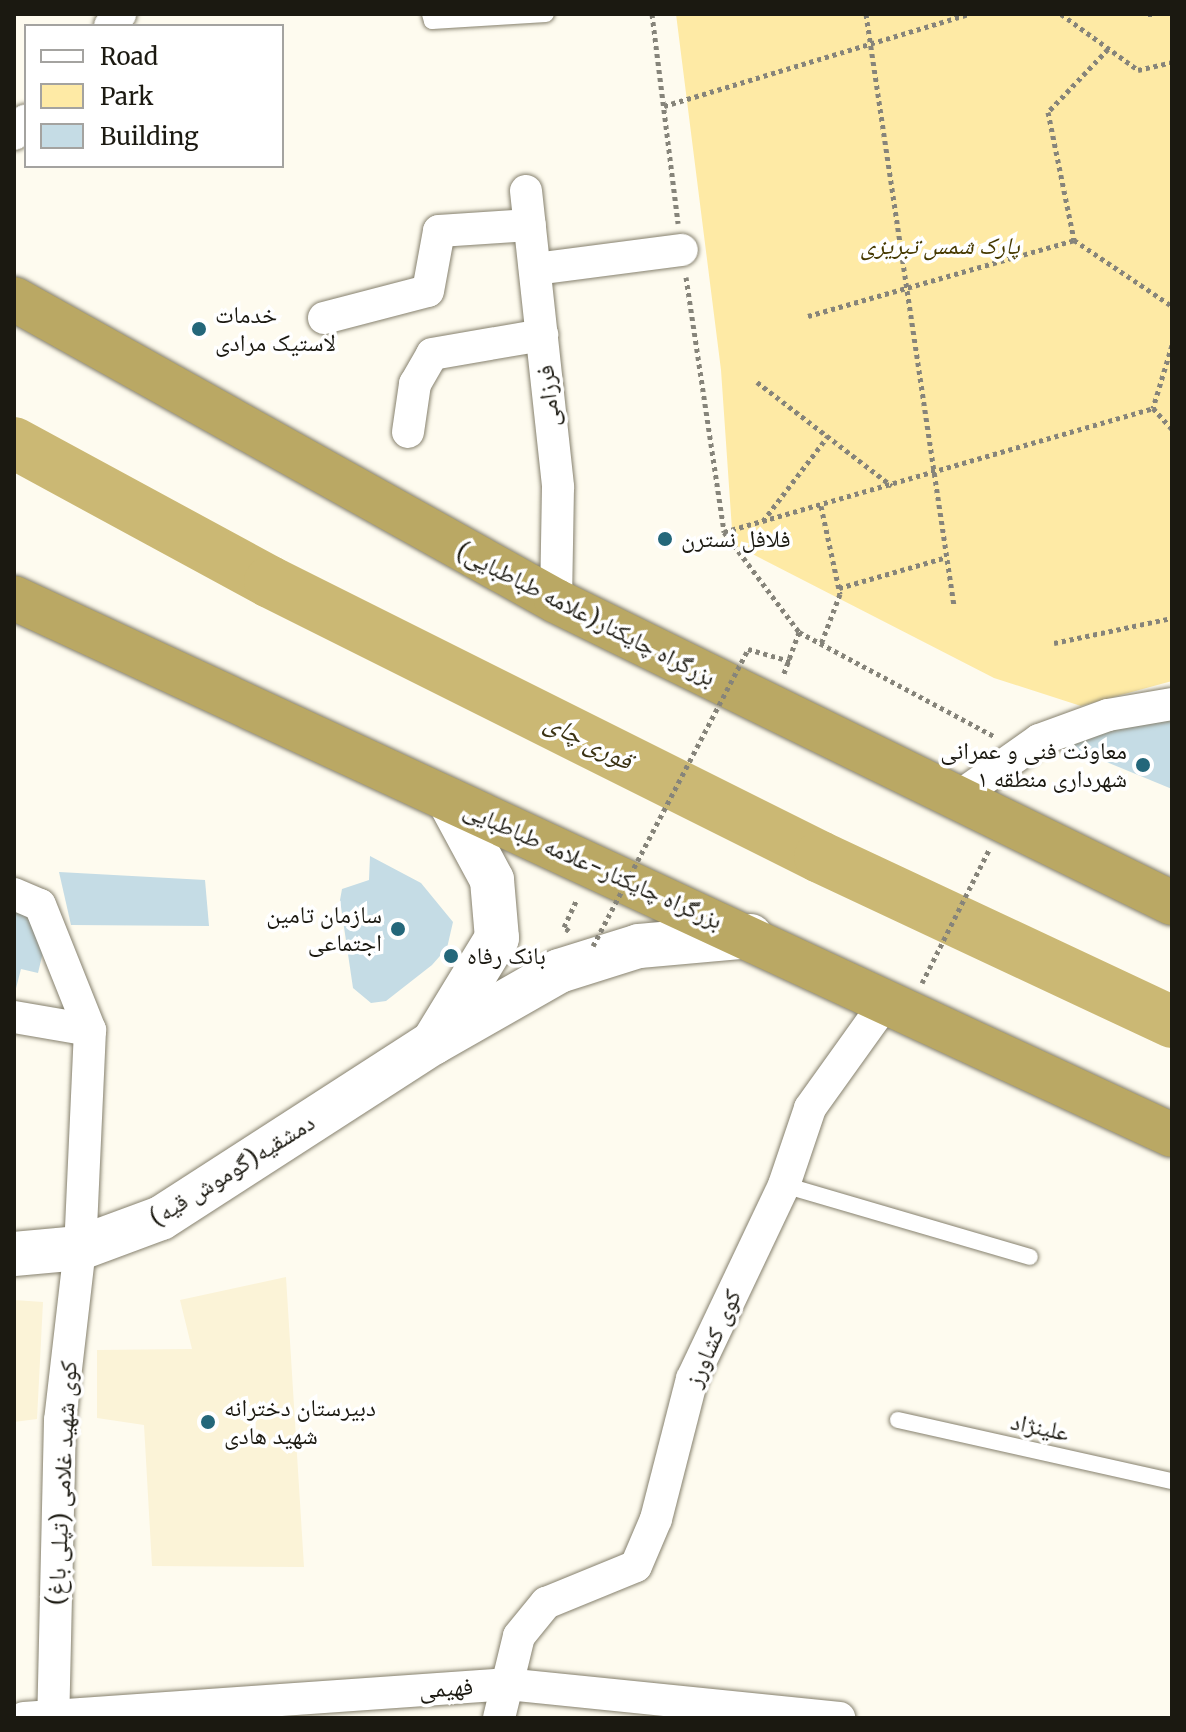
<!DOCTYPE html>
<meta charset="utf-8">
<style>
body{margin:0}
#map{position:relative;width:1186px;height:1732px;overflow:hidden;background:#fefbef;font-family:Merriweather,"Noto Naskh Arabic",serif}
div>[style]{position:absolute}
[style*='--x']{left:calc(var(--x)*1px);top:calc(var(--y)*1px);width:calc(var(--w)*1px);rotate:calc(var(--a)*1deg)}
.built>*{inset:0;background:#fbf3d7}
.green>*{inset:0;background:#feeaa5}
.river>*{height:52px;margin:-26px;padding:0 26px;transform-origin:26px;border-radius:26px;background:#cbb874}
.building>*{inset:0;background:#c5dce5}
.path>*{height:5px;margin-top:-2.5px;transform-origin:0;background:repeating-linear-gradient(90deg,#86847a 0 4px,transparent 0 8px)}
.roads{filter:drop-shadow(0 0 2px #86816e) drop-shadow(0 0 2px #86816e)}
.service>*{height:16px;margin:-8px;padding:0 8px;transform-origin:8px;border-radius:8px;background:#fff}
.minor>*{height:32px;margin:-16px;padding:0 16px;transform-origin:16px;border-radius:16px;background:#fff}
.secondary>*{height:44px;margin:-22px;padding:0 22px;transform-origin:22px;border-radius:22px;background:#fff}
.trunk>*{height:44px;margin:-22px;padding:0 22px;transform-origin:22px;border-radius:22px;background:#baa864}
.path-bridge>*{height:5px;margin-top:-2.5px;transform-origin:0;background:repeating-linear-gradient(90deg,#86847a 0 4px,transparent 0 8px)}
.dots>*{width:22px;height:22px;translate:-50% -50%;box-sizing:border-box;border:4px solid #fff;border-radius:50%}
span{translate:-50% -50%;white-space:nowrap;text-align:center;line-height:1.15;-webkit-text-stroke:7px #fff;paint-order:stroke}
.park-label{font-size:24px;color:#463900;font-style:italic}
.poi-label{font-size:24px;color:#1b1911}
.left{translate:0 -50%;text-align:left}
.right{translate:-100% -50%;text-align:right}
.street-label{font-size:24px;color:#1b1911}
.water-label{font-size:26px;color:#3a3213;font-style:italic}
.frame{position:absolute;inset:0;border:16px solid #1b1911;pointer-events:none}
.legend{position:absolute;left:24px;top:24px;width:260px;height:144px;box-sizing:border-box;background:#fff;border:2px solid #a4a3a0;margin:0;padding:10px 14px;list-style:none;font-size:24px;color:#1b1911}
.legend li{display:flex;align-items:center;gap:16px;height:40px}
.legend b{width:40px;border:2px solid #a4a3a0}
</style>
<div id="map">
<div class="built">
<i style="clip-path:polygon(286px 1277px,304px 1567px,152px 1566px,144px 1425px,97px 1418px,97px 1350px,192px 1349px,180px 1300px)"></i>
<i style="clip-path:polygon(14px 1300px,43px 1302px,37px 1419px,14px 1422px)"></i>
</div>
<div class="green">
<i style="clip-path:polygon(676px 14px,1172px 14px,1172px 681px,1081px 706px,994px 678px,733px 544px,721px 370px)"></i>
</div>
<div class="river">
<i style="--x:14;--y:443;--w:291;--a:28.5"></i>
<i style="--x:270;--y:582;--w:615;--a:26.57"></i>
<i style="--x:820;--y:857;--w:389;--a:25.1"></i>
</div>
<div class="building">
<i style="clip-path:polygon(1172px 706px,1172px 789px,1058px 742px)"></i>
<i style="clip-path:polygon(370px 856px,421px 883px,453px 922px,447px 948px,432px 965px,386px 1001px,371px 1003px,353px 988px,340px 900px,342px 889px,369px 880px)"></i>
<i style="clip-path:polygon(59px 872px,205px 880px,209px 926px,71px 925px)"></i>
<i style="clip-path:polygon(14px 901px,49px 927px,38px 973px,21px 969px,14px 996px)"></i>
</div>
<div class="path">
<i style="--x:652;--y:14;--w:211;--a:82.9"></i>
<i style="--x:866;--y:14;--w:599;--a:81.54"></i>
<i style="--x:1061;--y:14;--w:95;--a:36"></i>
<i style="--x:1138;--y:70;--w:35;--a:-13"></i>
<i style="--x:1148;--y:14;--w:6;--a:0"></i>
<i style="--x:1108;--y:49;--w:87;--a:133.6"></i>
<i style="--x:1048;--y:112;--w:131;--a:78.5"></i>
<i style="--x:1074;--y:240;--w:118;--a:34"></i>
<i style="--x:664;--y:106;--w:319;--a:-16.8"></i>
<i style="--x:686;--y:277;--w:258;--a:81.5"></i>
<i style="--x:724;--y:532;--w:125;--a:53.1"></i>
<i style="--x:799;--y:632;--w:47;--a:110"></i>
<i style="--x:808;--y:316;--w:277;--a:-15.9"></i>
<i style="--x:1172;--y:345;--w:66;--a:106.8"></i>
<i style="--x:1153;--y:408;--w:28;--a:48"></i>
<i style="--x:757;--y:382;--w:170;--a:37.6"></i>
<i style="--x:821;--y:506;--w:90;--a:77.8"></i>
<i style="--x:840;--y:594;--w:53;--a:110.8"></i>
<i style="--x:763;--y:521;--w:107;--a:-52.6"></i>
<i style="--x:724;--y:532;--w:447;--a:-16.1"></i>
<i style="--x:839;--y:588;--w:112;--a:-16"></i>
<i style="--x:799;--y:632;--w:221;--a:28.1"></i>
<i style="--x:1054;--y:643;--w:121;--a:-12"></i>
<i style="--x:748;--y:649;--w:44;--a:15.9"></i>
<i style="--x:569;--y:931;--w:6;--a:-141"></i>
<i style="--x:564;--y:927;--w:31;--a:-65"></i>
<i style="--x:922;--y:983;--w:149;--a:-63.3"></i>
</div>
<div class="roads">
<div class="service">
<i style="--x:430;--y:14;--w:7;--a:74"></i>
<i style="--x:432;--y:21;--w:114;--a:-3.5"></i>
<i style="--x:784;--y:1185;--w:256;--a:16.3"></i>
<i style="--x:898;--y:1420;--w:281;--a:12.6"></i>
</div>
<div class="minor">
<i style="--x:110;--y:26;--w:16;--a:-50"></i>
<i style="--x:14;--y:134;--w:18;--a:-49"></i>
<i style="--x:526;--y:191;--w:298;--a:83.8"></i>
<i style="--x:558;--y:487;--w:114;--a:91"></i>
<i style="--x:535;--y:269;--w:148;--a:-7.4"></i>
<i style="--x:324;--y:318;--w:107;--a:-14.6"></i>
<i style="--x:428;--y:291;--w:61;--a:-79.6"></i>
<i style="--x:439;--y:231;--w:91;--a:-3.8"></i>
<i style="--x:408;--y:432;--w:49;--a:-81.7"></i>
<i style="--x:415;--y:384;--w:34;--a:-60"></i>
<i style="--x:432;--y:354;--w:112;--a:-9.8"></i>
<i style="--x:954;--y:800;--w:104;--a:-35.2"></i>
<i style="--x:1039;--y:740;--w:73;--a:-19.9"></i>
<i style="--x:1108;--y:715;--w:65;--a:-9.8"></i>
<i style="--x:14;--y:894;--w:28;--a:23"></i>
<i style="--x:40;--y:905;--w:135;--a:68.2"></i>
<i style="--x:90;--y:1030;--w:218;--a:92.6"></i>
<i style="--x:80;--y:1248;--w:173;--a:96.6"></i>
<i style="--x:60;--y:1420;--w:298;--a:91.3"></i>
<i style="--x:14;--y:1017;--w:77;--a:9.7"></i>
<i style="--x:24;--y:1718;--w:483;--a:-4"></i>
<i style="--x:506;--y:1684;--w:335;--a:5.8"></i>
<i style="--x:499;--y:1718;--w:84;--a:-76.3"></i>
<i style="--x:519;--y:1636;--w:43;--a:-50.7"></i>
<i style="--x:546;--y:1603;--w:97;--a:-22.3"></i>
<i style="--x:636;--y:1566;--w:51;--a:-66.9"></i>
<i style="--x:656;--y:1519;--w:145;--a:-75.6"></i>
<i style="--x:692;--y:1379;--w:215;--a:-64.6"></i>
<i style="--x:784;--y:1185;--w:81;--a:-71.3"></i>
<i style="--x:810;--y:1108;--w:134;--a:-54.4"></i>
</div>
<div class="secondary">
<i style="--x:449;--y:800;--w:91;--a:61.7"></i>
<i style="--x:492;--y:880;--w:58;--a:85.1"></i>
<i style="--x:497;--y:938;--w:123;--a:121.4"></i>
<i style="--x:433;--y:1043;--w:145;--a:-29.7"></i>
<i style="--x:559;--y:971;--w:84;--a:-17.4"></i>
<i style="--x:639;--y:946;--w:112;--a:-5.1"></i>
<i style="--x:14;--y:1254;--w:66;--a:-5.2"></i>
<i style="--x:80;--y:1248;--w:86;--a:-20.3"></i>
<i style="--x:161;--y:1218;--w:323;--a:-32.8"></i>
</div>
<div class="trunk">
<i style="--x:14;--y:299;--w:620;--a:29.13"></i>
<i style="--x:556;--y:601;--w:686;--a:26.12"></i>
<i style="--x:14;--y:598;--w:1276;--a:24.88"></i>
</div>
</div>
<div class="path-bridge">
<i style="--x:593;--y:946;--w:335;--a:-62.4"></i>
</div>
<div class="dots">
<i style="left:199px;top:329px;background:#24677a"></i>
<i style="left:665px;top:539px;background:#24677a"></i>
<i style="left:1143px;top:765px;background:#24677a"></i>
<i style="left:398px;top:929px;background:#24677a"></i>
<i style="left:451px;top:956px;background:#24677a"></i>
<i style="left:208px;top:1422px;background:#24677a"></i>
</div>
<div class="park-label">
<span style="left:940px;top:246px">پارک شمس تبریزی</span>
</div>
<div class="poi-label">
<span class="left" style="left:215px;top:329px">خدمات<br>لاستیک مرادی</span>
<span class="left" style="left:681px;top:539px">فلافل نسترن</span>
<span class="right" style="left:1127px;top:765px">معاونت فنی و عمرانی<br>شهرداری منطقه ۱</span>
<span class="right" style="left:382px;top:929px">سازمان تامین<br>اجتماعی</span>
<span class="left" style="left:467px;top:956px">بانک رفاه</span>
<span class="left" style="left:224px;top:1422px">دبیرستان دخترانه<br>شهید هادی</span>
</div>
<div class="street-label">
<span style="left:548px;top:396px;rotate:-96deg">فرزامی</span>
<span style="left:586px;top:614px;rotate:27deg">بزرگراه چایکنار(علامه طباطبایی)</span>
<span style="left:593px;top:865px;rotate:24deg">بزرگراه چایکنار-علامه طباطبایی</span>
<span style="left:232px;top:1170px;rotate:-32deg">دمشقیه(گوموش قیه)</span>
<span style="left:713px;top:1338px;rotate:-66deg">کوی کشاورز</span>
<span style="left:1040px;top:1427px;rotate:12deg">علینژاد</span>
<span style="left:62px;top:1483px;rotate:-87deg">کوی شهید غلامی (تپلی باغ)</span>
<span style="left:446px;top:1688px;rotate:-4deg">فهیمی</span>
</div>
<div class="water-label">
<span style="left:589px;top:741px;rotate:27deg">قوری چای</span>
</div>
<div class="frame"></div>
<ul class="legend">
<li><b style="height:10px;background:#fff"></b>Road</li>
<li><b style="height:22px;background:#feeaa5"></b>Park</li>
<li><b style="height:22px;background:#c5dce5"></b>Building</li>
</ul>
</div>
